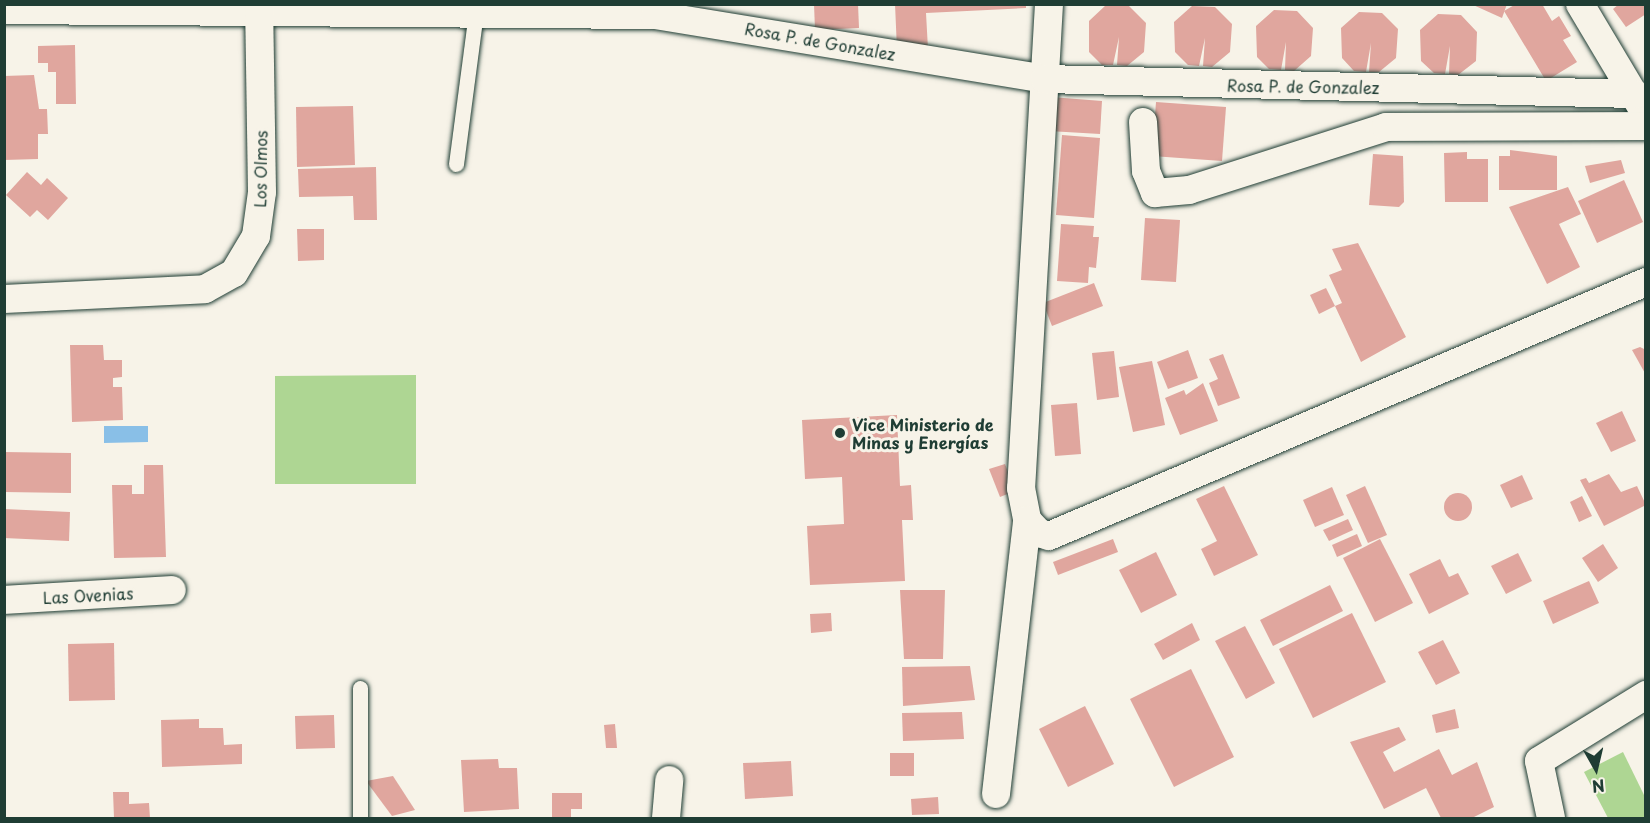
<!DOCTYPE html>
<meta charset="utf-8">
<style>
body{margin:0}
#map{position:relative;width:1650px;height:823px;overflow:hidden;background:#f7f3e8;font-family:"Playpen Sans",sans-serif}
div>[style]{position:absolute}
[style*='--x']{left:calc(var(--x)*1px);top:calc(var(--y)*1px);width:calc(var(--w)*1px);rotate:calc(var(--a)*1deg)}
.green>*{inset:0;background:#aed693}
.water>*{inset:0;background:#89bfe7}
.building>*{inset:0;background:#e0a69e}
.round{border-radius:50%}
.roads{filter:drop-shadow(0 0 2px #1f3d34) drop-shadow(0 0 2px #1f3d34)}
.service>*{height:15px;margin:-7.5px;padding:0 7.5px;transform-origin:7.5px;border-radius:7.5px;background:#f7f3e8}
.minor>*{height:28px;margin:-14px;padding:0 14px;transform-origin:14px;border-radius:14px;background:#f7f3e8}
.dots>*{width:16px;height:16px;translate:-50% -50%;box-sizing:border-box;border:3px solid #f7f3e8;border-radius:50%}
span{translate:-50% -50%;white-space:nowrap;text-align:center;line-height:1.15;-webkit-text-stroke:6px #f7f3e8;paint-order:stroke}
.street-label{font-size:16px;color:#1f3d34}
.poi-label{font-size:16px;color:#1f3d34;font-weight:700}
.left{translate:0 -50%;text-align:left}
.frame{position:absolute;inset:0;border:6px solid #1f3d34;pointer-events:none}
.north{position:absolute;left:1566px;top:739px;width:60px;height:60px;-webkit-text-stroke:4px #f7f3e8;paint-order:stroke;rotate:172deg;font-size:16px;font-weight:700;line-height:24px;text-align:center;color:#1f3d34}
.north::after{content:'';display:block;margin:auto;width:21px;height:27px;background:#1f3d34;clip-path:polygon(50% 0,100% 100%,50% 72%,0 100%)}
</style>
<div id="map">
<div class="green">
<i style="clip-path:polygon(416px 375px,416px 484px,275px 484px,275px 376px)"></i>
<i style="clip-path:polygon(1623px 752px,1645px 797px,1645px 818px,1608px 818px,1584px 772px)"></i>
</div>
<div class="water">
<i style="clip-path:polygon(104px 426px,148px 426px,148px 442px,104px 443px)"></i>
</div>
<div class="building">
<i style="clip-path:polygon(814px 4px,858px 4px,859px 28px,815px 30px)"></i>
<i style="clip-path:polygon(895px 4px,1026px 4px,1026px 8px,926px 13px,928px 49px,897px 50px)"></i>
<i style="clip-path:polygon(1471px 4px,1507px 4px,1502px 18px)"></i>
<i style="clip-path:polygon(1516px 4px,1542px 4px,1552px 21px,1559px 16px,1571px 36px,1563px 40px,1577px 62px,1546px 81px,1504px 11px)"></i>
<i style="clip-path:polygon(1619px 4px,1646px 4px,1646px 14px,1626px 27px,1613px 9px)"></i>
<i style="clip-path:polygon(1106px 5px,1129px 6px,1146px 23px,1144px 52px,1127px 66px,1117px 65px,1119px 37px,1113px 65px,1102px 65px,1089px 52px,1089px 21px)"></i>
<i style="clip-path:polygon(1192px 6px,1215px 7px,1232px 24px,1230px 52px,1212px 67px,1203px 66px,1205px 38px,1199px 66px,1188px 65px,1175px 52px,1174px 22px)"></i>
<i style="clip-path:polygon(1274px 10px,1297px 11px,1313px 28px,1311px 56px,1294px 71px,1285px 70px,1286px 42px,1281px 70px,1269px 69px,1257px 57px,1256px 26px)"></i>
<i style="clip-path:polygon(1359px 12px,1382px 13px,1398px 29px,1396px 58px,1379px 72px,1369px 72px,1371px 43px,1366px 72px,1354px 71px,1342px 58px,1341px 28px)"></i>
<i style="clip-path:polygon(1438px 14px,1461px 15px,1477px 32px,1476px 61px,1458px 75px,1449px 74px,1450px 46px,1445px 74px,1434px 73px,1421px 61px,1420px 30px)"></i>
<i style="clip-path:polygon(75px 45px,76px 104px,56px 104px,56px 72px,48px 72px,48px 63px,38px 63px,38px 46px)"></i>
<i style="clip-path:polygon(34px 75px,39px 109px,47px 109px,48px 134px,38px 134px,38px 159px,4px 160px,4px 76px)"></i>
<i style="clip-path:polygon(1051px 97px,1102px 101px,1100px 134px,1049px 131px)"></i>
<i style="clip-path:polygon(1156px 102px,1226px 107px,1222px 161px,1152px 156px)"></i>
<i style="clip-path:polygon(353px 106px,355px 165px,297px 167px,296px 107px)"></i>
<i style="clip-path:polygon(1062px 135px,1100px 138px,1094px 218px,1056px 215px)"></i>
<i style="clip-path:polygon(1510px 150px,1557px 156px,1557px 190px,1499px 190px,1499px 156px,1510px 156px)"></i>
<i style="clip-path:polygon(1467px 152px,1467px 159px,1488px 159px,1488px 202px,1445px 202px,1444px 153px)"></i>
<i style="clip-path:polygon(1373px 154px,1403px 156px,1404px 202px,1399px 207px,1369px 205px)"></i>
<i style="clip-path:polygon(1621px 160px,1625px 173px,1590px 183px,1585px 166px)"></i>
<i style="clip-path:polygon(376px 167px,377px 220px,354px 220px,353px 196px,299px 197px,298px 169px)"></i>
<i style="clip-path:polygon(27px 172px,41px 185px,47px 178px,68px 198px,48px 220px,37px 210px,30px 217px,6px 195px)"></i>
<i style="clip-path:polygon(1624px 180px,1643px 222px,1597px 243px,1578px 201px)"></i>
<i style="clip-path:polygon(1568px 187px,1581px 214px,1559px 224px,1580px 267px,1547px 284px,1509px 207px)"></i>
<i style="clip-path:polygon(1145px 218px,1180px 220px,1176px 282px,1141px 280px)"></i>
<i style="clip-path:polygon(1061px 224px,1094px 226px,1093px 237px,1099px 237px,1096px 268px,1089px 267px,1088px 283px,1057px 281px)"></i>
<i style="clip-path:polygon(297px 229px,324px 229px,324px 260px,298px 261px)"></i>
<i style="clip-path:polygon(1358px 243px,1406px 337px,1361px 362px,1335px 306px,1342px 303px,1329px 275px,1342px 270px,1332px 249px)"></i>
<i style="clip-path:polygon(1094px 283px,1103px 306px,1052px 326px,1043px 303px)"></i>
<i style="clip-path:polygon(1326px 288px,1335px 306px,1319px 314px,1310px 295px)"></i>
<i style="clip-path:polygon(70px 345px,103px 345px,104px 360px,122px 360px,122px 377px,113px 378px,113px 387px,122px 387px,123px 420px,72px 422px)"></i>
<i style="clip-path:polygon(1640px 347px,1646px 350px,1646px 375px,1632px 350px)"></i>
<i style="clip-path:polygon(1188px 350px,1198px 378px,1168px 389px,1157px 362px)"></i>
<i style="clip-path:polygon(1114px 351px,1119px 397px,1097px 400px,1092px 353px)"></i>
<i style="clip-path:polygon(1223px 354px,1240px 398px,1218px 406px,1209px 383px,1218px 379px,1209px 359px)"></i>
<i style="clip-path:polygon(1152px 361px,1165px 425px,1133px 432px,1119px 367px)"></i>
<i style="clip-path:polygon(1203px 383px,1218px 421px,1180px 435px,1165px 398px,1184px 390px,1186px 395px)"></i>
<i style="clip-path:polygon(1077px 403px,1081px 454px,1055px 456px,1051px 405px)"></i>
<i style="clip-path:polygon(1622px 411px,1636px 441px,1611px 452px,1596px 423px)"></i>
<i style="clip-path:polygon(897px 415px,900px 486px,911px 485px,913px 520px,902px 520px,905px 581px,810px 585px,807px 526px,844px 524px,842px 477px,805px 479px,802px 420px)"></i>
<i style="clip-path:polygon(4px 452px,71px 453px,71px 493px,4px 492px)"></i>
<i style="clip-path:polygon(1005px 464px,1015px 491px,1000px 497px,989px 469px)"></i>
<i style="clip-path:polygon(144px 465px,163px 465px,166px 557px,114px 558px,112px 485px,132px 485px,132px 494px,144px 494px)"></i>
<i style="clip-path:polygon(1609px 474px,1621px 492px,1637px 486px,1646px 505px,1604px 526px,1580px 480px,1586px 478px,1589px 483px)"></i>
<i style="clip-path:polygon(1522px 475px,1533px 499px,1511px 508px,1500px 485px)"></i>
<i style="clip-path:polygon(1224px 486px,1258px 555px,1214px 576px,1201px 549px,1217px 541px,1196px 499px)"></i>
<i style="clip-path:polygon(1365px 486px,1387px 535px,1368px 543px,1346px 495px)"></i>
<i style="clip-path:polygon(1332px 487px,1344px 515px,1315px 527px,1303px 500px)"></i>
<i class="round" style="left:1444px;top:493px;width:28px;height:28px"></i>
<i style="clip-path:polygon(1582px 496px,1592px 516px,1579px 522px,1570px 502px)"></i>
<i style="clip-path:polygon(4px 509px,70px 512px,69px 541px,4px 538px)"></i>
<i style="clip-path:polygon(1348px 519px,1353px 530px,1329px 541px,1323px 530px)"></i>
<i style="clip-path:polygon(1357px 534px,1362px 546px,1337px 557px,1332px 545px)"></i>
<i style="clip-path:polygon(1113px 539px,1118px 552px,1058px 575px,1053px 562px)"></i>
<i style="clip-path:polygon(1380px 539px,1413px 603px,1375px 622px,1343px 558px)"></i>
<i style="clip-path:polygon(1603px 544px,1618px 568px,1598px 582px,1582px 558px)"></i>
<i style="clip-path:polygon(1156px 552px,1177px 595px,1141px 613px,1119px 570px)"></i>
<i style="clip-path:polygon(1518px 553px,1532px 581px,1506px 594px,1491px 566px)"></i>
<i style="clip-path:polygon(1440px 559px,1449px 577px,1458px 573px,1469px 594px,1429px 614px,1409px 574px)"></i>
<i style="clip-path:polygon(1589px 581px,1599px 603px,1553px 624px,1543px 601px)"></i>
<i style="clip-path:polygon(1330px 585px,1343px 611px,1273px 646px,1260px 620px)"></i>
<i style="clip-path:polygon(900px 590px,945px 590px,943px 659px,904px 659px)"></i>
<i style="clip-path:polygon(831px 613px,832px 631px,811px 633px,810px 614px)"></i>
<i style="clip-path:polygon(1352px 613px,1386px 682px,1313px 718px,1279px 649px)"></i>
<i style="clip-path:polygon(1192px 623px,1200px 640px,1163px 660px,1154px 644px)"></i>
<i style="clip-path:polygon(1245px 626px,1275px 683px,1246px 699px,1215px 641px)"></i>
<i style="clip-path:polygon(1443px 640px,1460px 673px,1436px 685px,1418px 652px)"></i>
<i style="clip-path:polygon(114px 643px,115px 700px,69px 701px,68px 644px)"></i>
<i style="clip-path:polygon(970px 666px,975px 700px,903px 706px,902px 667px)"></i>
<i style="clip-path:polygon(1191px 669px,1234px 757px,1174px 787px,1130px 699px)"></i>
<i style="clip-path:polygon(1085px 706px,1114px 764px,1068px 787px,1039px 729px)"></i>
<i style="clip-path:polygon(1455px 709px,1459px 728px,1436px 733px,1432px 715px)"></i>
<i style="clip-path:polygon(962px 712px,964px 739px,903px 741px,902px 713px)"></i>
<i style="clip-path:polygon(334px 715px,335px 748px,296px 749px,295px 716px)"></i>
<i style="clip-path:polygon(199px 719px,199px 728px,223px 728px,224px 745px,242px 744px,242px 764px,162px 767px,161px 720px)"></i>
<i style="clip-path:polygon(615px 724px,617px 748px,606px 748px,604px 725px)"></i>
<i style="clip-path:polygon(1399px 727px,1406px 740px,1383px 752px,1394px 772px,1439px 749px,1452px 775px,1477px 762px,1494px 807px,1472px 818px,1441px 818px,1426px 788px,1384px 809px,1350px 742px)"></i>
<i style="clip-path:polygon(890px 753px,914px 753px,914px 776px,890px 776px)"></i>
<i style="clip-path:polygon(498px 759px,499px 768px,517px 768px,519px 809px,464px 812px,461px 760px)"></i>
<i style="clip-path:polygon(791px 761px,793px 796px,745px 799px,743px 763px)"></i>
<i style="clip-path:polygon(393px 776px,415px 810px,392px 816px,366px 781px)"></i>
<i style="clip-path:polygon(113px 792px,129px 792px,129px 804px,149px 803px,150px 818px,114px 818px)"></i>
<i style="clip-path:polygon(552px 793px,582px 793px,582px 809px,571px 809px,571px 818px,552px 818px)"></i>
<i style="clip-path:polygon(938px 797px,939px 814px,912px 815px,911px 799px)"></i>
</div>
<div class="roads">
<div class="service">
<i style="--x:456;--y:164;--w:153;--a:-82.5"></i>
<i style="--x:360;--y:818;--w:130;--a:-90"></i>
</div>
<div class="minor">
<i style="--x:1049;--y:4;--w:485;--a:93.3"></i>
<i style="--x:1021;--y:488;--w:33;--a:79"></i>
<i style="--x:1027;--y:520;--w:18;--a:47"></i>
<i style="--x:1039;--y:533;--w:10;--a:17"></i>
<i style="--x:1049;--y:536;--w:649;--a:-23.05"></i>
<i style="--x:1580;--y:4;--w:121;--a:59.2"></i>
<i style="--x:4;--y:10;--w:651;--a:0.44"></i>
<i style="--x:655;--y:15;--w:395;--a:9.3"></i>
<i style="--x:1045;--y:79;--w:590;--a:1.46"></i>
<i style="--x:1143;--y:122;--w:49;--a:86.5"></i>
<i style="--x:1146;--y:171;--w:24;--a:68"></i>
<i style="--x:1155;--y:193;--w:34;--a:-5"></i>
<i style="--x:1189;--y:190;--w:207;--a:-17.7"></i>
<i style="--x:1386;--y:127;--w:260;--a:-0.2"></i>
<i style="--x:4;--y:299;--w:201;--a:-2.8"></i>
<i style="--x:205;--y:289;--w:33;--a:-29"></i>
<i style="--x:234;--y:273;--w:43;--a:-59.3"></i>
<i style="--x:256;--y:236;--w:44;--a:-82.2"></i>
<i style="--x:262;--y:192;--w:188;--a:-90.9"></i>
<i style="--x:4;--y:600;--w:168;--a:-3.4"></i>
<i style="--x:996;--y:794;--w:276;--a:-83.5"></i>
<i style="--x:666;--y:818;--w:38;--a:-85"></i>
<i style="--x:1551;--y:818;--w:58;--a:-101.9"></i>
<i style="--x:1539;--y:761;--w:126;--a:-31.7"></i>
</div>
</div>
<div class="dots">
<i style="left:840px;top:433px;background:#1f3d34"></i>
</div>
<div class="street-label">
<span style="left:820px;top:41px;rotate:10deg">Rosa P. de Gonzalez</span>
<span style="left:1303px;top:86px;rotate:1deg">Rosa P. de Gonzalez</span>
<span style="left:260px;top:169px;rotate:-89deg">Los Olmos</span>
<span style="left:88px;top:595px;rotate:-3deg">Las Ovenias</span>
</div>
<div class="poi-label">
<span class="left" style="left:852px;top:433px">Vice Ministerio de<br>Minas y Energías</span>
</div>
<div class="frame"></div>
<div class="north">N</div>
</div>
